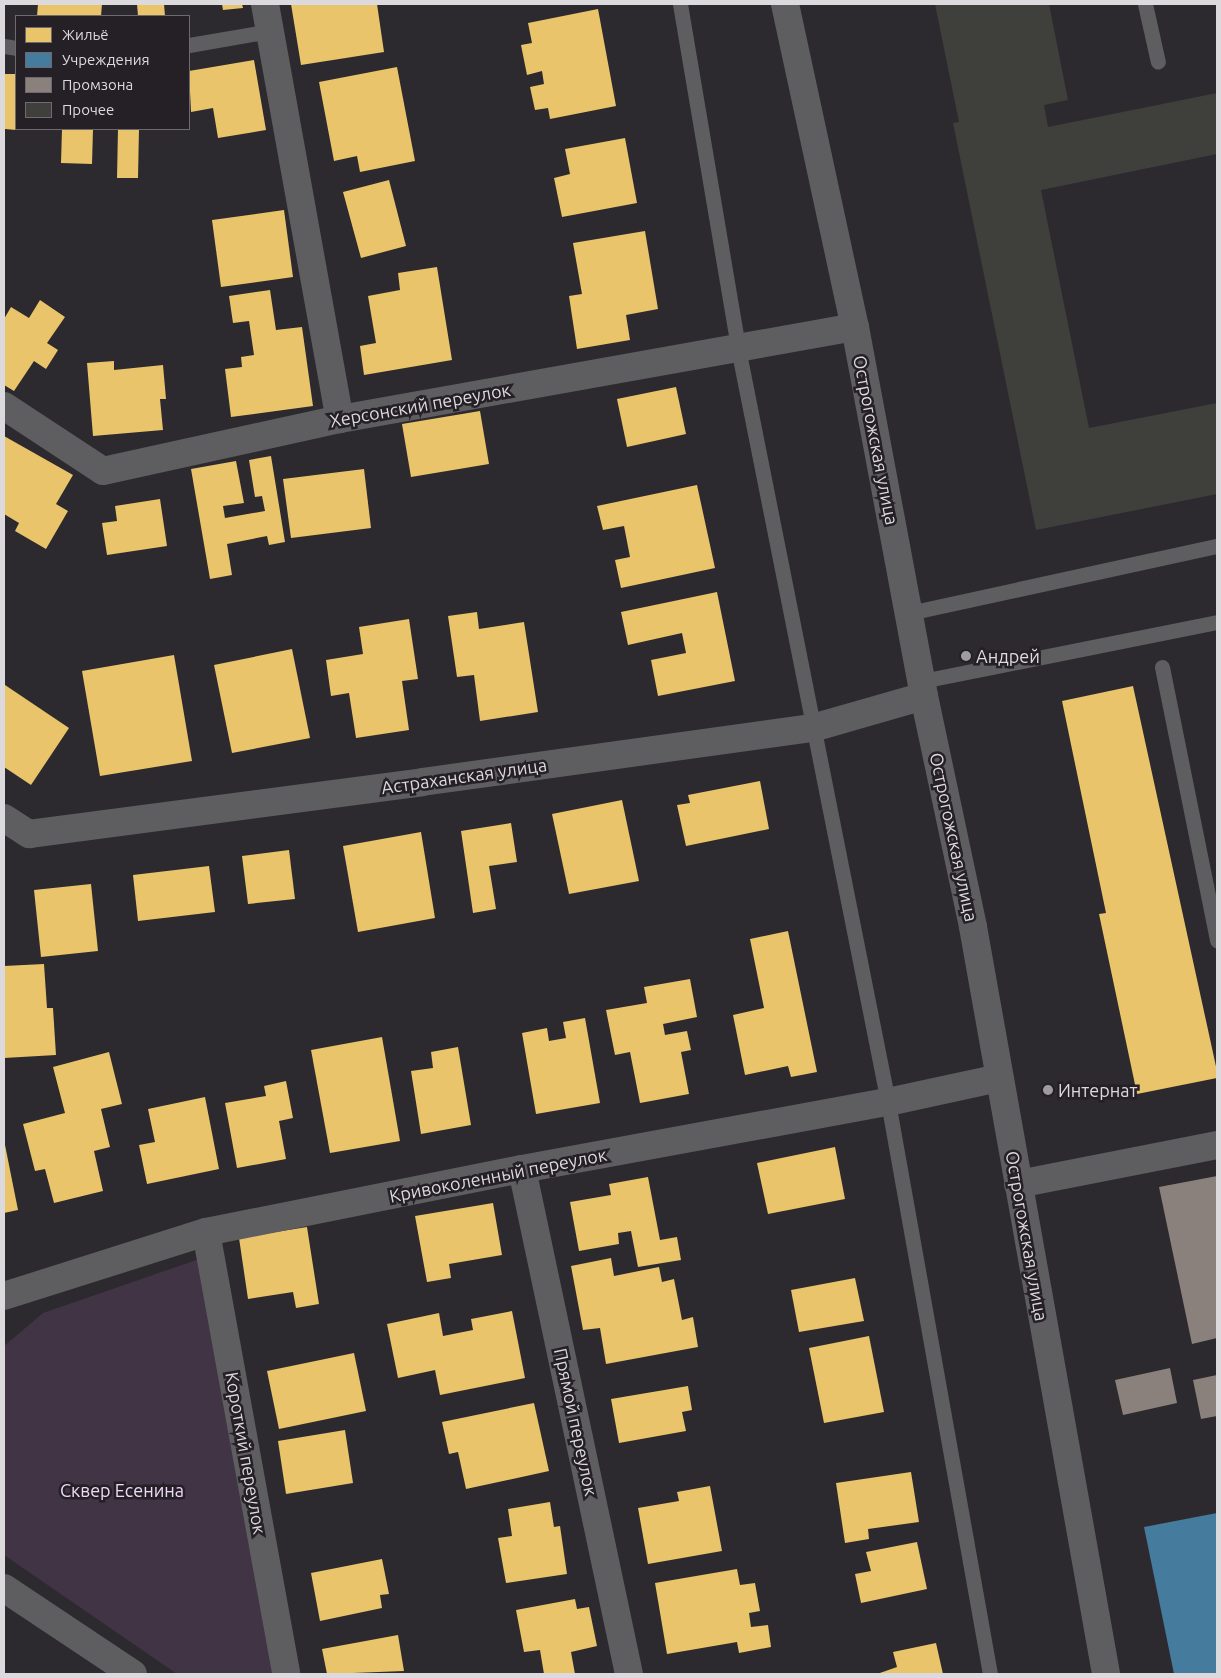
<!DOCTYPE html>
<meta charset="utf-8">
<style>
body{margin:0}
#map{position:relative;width:1221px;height:1678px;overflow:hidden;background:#2c2a2e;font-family:Ubuntu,sans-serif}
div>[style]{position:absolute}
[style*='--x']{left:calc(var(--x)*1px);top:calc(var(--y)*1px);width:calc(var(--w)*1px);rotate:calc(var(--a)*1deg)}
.green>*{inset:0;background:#403445}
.homes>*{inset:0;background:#e9c46a}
.public>*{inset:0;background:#457b9d}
.industry>*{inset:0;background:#8a817c}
.building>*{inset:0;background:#3f403c}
.service>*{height:15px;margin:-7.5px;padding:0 7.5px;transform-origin:7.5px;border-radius:7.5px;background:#5e5d5f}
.minor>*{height:28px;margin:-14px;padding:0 14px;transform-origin:14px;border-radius:14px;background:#5e5d5f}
.tertiary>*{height:28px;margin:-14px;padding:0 14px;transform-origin:14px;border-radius:14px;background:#5e5d5f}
.dots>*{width:14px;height:14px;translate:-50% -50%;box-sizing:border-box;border:2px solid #242026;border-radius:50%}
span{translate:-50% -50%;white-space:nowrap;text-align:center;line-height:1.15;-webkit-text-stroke:5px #242026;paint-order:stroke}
.street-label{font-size:18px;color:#dddade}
.poi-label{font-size:18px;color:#dddade}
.left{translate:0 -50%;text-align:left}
.park-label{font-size:18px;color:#eed9f9}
.frame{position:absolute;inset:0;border:5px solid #dddade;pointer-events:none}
.legend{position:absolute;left:15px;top:15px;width:175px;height:115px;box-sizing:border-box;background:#242026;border:1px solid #6e6a70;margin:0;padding:6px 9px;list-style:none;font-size:15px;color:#dddade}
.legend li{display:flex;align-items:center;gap:10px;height:25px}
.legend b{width:25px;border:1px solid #6e6a70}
</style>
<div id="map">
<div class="green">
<i style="clip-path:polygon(202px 1258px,275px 1674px,177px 1674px,4px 1555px,4px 1346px,43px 1313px)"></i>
</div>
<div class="homes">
<i style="clip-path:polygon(38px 4px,102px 4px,101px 16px,37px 16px)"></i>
<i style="clip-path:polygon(137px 4px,164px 4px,165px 16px,138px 16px)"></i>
<i style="clip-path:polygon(222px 4px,242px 4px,243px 8px,223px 10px)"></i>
<i style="clip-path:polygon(291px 4px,377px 4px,384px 52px,301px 65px)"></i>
<i style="clip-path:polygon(598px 9px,616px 106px,550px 119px,548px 108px,535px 110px,530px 87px,544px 84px,542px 71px,527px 75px,521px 45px,532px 43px,528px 23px)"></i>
<i style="clip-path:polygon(254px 60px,266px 130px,218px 138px,213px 108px,191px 112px,189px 71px)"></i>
<i style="clip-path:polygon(397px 67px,415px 161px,360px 172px,357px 156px,334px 161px,319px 82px)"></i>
<i style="clip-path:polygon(4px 74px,16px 74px,16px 130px,5px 129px)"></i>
<i style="clip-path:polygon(62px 129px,93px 129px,92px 164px,61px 163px)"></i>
<i style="clip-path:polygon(118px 129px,139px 129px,138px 178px,117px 178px)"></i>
<i style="clip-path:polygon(625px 138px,637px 203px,562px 217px,554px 178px,570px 174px,565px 149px)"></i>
<i style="clip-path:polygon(389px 180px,406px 246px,361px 258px,343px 192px)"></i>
<i style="clip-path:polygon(284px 210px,293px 277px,221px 287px,212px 220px)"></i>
<i style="clip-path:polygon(645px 231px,658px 309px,626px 315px,630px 340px,577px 349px,569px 296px,582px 294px,573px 243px)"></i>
<i style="clip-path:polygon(437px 267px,452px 360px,364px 375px,360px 346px,376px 343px,368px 296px,400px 290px,398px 273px)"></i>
<i style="clip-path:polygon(270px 290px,276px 330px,302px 327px,313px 406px,231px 417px,225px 369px,242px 367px,241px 357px,254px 355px,249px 321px,233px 323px,229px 296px)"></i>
<i style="clip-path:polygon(40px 300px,65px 317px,47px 343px,58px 350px,46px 369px,34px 361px,14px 391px,4px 385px,4px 319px,11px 307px,29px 318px)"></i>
<i style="clip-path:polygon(114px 361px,114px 370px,163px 365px,166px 399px,160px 399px,163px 430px,93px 436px,87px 363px)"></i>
<i style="clip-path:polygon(676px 387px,686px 434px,627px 447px,617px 399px)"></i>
<i style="clip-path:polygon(480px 411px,489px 464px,411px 477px,402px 424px)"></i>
<i style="clip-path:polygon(4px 436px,73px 475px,56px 504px,68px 511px,46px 549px,15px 531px,19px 523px,4px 514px)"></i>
<i style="clip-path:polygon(271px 456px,285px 542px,269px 545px,267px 536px,227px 544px,232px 575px,210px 579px,191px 469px,236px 461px,244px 503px,223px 506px,225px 518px,265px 511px,262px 496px,255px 497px,249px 460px)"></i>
<i style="clip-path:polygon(364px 469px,371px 528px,291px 538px,283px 479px)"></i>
<i style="clip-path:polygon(697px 485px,715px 568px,621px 588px,615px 560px,630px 557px,624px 526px,603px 530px,597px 506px)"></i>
<i style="clip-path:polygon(160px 499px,167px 546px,107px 555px,102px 523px,117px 521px,115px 506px)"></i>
<i style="clip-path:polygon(717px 592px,735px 681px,658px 696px,651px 660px,686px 653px,682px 633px,628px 645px,621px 612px)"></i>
<i style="clip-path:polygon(477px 612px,479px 629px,524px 622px,538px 712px,480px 721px,474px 675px,457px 677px,448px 616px)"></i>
<i style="clip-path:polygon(409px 619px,418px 679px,402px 681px,409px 730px,356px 738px,349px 693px,331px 696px,326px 660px,363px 654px,359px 627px)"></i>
<i style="clip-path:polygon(292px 649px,310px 738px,232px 753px,214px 665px)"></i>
<i style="clip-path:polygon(174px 655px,192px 761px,100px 776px,82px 671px)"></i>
<i style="clip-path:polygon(5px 685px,69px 728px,31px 785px,4px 767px)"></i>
<i style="clip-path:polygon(1133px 686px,1217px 1071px,1217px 1078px,1137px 1094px,1099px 914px,1106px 913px,1062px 701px)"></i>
<i style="clip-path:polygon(760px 781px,769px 829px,686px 846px,677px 805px,690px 803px,688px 795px)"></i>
<i style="clip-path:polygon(622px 800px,639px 881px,569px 894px,552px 814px)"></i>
<i style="clip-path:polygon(511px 823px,517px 862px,489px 866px,496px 909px,473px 913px,461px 831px)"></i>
<i style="clip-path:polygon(421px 832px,435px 918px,358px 932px,343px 846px)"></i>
<i style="clip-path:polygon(289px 850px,295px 899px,248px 904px,242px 856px)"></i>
<i style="clip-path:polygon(209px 866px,215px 912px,138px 921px,133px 875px)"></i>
<i style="clip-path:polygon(91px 884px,98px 951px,41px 957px,34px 890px)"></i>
<i style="clip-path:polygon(788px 931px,817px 1072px,791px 1077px,788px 1066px,745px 1075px,733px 1015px,764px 1008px,750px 939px)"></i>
<i style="clip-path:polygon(44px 964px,47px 1008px,53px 1008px,56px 1055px,4px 1058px,4px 966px)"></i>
<i style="clip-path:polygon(690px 979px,697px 1017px,663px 1024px,665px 1035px,687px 1031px,691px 1050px,681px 1052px,689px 1094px,640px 1103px,630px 1052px,615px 1055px,606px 1010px,647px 1003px,644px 987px)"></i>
<i style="clip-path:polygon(585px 1018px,600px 1103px,536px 1114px,522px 1033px,547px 1028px,549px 1041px,566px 1038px,563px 1022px)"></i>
<i style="clip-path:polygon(382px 1037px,400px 1141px,330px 1153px,311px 1050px)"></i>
<i style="clip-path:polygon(458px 1047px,471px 1125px,421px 1134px,411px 1071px,433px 1068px,431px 1052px)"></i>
<i style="clip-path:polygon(109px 1052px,122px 1104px,101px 1109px,110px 1147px,94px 1151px,103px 1191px,54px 1203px,45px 1169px,35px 1171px,23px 1124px,65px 1113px,53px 1067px)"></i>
<i style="clip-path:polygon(286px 1081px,293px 1118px,279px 1121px,286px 1159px,237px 1168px,225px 1103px,266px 1096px,264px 1086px)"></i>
<i style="clip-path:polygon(205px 1097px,219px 1169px,147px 1184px,139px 1145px,155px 1142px,148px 1109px)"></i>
<i style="clip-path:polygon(4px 1140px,18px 1210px,4px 1213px)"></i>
<i style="clip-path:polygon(835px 1147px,845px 1199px,768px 1214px,757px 1163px)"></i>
<i style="clip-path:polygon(648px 1177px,660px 1240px,677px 1237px,681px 1260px,638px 1267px,631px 1231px,618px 1233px,619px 1244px,579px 1251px,570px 1202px,611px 1195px,609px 1184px)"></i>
<i style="clip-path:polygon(493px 1203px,502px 1255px,449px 1264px,451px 1278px,427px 1282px,415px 1216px)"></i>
<i style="clip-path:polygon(307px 1227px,319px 1304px,296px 1308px,293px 1292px,248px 1299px,239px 1238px)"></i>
<i style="clip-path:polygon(611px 1258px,614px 1276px,659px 1267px,662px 1282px,674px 1279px,682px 1320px,693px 1317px,698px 1347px,606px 1364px,600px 1328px,583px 1330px,571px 1266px)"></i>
<i style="clip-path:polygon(855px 1278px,864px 1321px,799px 1332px,791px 1290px)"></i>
<i style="clip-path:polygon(512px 1311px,525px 1378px,440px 1395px,435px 1370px,398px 1378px,387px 1324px,439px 1313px,443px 1336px,473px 1330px,471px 1319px)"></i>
<i style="clip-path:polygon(869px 1336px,884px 1412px,824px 1423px,809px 1348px)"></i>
<i style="clip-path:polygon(354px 1353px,366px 1411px,279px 1429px,267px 1371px)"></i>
<i style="clip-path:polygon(688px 1386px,692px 1410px,682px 1412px,686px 1431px,619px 1443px,611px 1399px)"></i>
<i style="clip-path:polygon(534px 1403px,549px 1471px,466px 1489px,458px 1452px,449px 1454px,442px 1422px)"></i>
<i style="clip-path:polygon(345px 1430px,353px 1483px,286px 1494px,278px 1441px)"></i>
<i style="clip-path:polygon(911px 1472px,919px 1522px,868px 1529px,869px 1539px,845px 1543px,836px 1483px)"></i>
<i style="clip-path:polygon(710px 1486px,722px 1551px,648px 1564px,638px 1508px,679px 1501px,677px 1492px)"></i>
<i style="clip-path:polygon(550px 1502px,554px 1527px,560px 1526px,567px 1574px,506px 1583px,498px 1538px,512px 1536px,508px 1509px)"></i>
<i style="clip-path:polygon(917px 1542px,927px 1589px,861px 1603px,855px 1574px,871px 1571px,866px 1552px)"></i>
<i style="clip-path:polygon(382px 1559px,389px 1594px,380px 1595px,382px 1608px,320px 1621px,311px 1573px)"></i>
<i style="clip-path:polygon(737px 1569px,740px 1585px,755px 1583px,760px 1611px,749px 1613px,751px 1627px,768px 1625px,771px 1647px,739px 1653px,737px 1642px,667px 1654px,655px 1583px)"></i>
<i style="clip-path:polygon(575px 1599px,577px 1609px,589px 1607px,597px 1646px,571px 1652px,575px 1674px,544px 1674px,540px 1650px,524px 1652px,516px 1610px)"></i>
<i style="clip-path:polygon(398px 1635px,404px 1671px,327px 1674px,322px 1649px)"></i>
<i style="clip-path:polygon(936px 1643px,943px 1674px,877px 1674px,897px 1667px,893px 1652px)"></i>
</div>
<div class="public">
<i style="clip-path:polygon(1217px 1513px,1217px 1674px,1174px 1674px,1144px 1527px)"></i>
</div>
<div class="industry">
<i style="clip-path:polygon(1217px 1176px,1217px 1338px,1192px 1344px,1159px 1187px)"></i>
<i style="clip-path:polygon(1170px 1368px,1177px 1403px,1123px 1415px,1115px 1380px)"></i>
<i style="clip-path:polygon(1217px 1375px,1217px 1416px,1201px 1419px,1193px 1380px)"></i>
</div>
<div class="building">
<i style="clip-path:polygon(935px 4px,1049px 4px,1068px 100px,1044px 105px,1048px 127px,1217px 93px,1217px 154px,1041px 190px,1089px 428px,1217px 403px,1217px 494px,1036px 530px,953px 123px,959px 122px)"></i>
</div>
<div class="service">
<i style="--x:680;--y:4;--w:349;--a:80.4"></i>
<i style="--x:738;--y:348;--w:769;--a:78.75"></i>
<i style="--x:888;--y:1102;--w:581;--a:79.89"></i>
<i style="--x:1145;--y:4;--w:59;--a:77.4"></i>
<i style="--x:189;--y:45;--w:82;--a:-9.8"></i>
<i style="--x:4;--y:46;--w:12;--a:9"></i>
<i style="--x:909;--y:613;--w:315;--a:-12.3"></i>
<i style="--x:1162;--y:667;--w:279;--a:78.6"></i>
<i style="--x:922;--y:681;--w:301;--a:-11.3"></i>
</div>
<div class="minor">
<i style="--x:265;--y:4;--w:422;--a:79.8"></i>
<i style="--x:4;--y:406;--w:118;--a:33.3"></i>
<i style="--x:103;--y:471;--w:243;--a:-12.4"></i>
<i style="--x:340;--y:419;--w:523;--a:-10.13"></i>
<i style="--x:4;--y:818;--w:30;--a:33"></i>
<i style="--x:29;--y:834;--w:396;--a:-7.5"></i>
<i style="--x:422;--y:782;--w:398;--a:-7.9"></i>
<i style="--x:816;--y:727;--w:112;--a:-16"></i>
<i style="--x:522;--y:1169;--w:516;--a:78.04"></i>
<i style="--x:1018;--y:1184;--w:203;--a:-11.1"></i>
<i style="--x:206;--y:1232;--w:449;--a:79.7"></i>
<i style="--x:4;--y:1296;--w:212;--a:-17.6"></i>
<i style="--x:206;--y:1232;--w:322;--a:-11.3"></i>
<i style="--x:522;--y:1169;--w:372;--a:-10.4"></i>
<i style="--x:888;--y:1102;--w:114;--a:-12.2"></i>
<i style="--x:4;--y:1588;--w:155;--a:33.7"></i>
</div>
<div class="tertiary">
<i style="--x:785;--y:4;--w:330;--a:77.8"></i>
<i style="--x:855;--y:327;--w:375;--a:79.4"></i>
<i style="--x:924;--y:696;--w:236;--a:78"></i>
<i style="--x:973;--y:927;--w:759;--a:79.9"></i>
</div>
<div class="dots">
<i style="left:966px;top:656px;background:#9f9ca0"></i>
<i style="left:1048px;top:1090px;background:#9f9ca0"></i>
</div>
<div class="street-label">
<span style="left:420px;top:405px;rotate:-10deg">Херсонский переулок</span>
<span style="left:876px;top:440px;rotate:79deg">Острогожская улица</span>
<span style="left:464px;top:776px;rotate:-8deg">Астраханская улица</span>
<span style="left:954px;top:837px;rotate:78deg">Острогожская улица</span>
<span style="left:498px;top:1175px;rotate:-11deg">Кривоколенный переулок</span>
<span style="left:1027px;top:1236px;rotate:80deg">Острогожская улица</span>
<span style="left:576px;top:1422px;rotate:78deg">Прямой переулок</span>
<span style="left:246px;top:1453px;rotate:80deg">Короткий переулок</span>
</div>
<div class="poi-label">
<span class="left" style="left:976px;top:656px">Андрей</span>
<span class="left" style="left:1058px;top:1090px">Интернат</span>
</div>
<div class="park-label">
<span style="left:122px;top:1490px">Сквер Есенина</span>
</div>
<div class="frame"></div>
<ul class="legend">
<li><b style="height:14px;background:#e9c46a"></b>Жильё</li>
<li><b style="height:14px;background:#457b9d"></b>Учреждения</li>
<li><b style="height:14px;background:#8a817c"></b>Промзона</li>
<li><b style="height:14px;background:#3f403c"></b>Прочее</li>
</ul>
</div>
